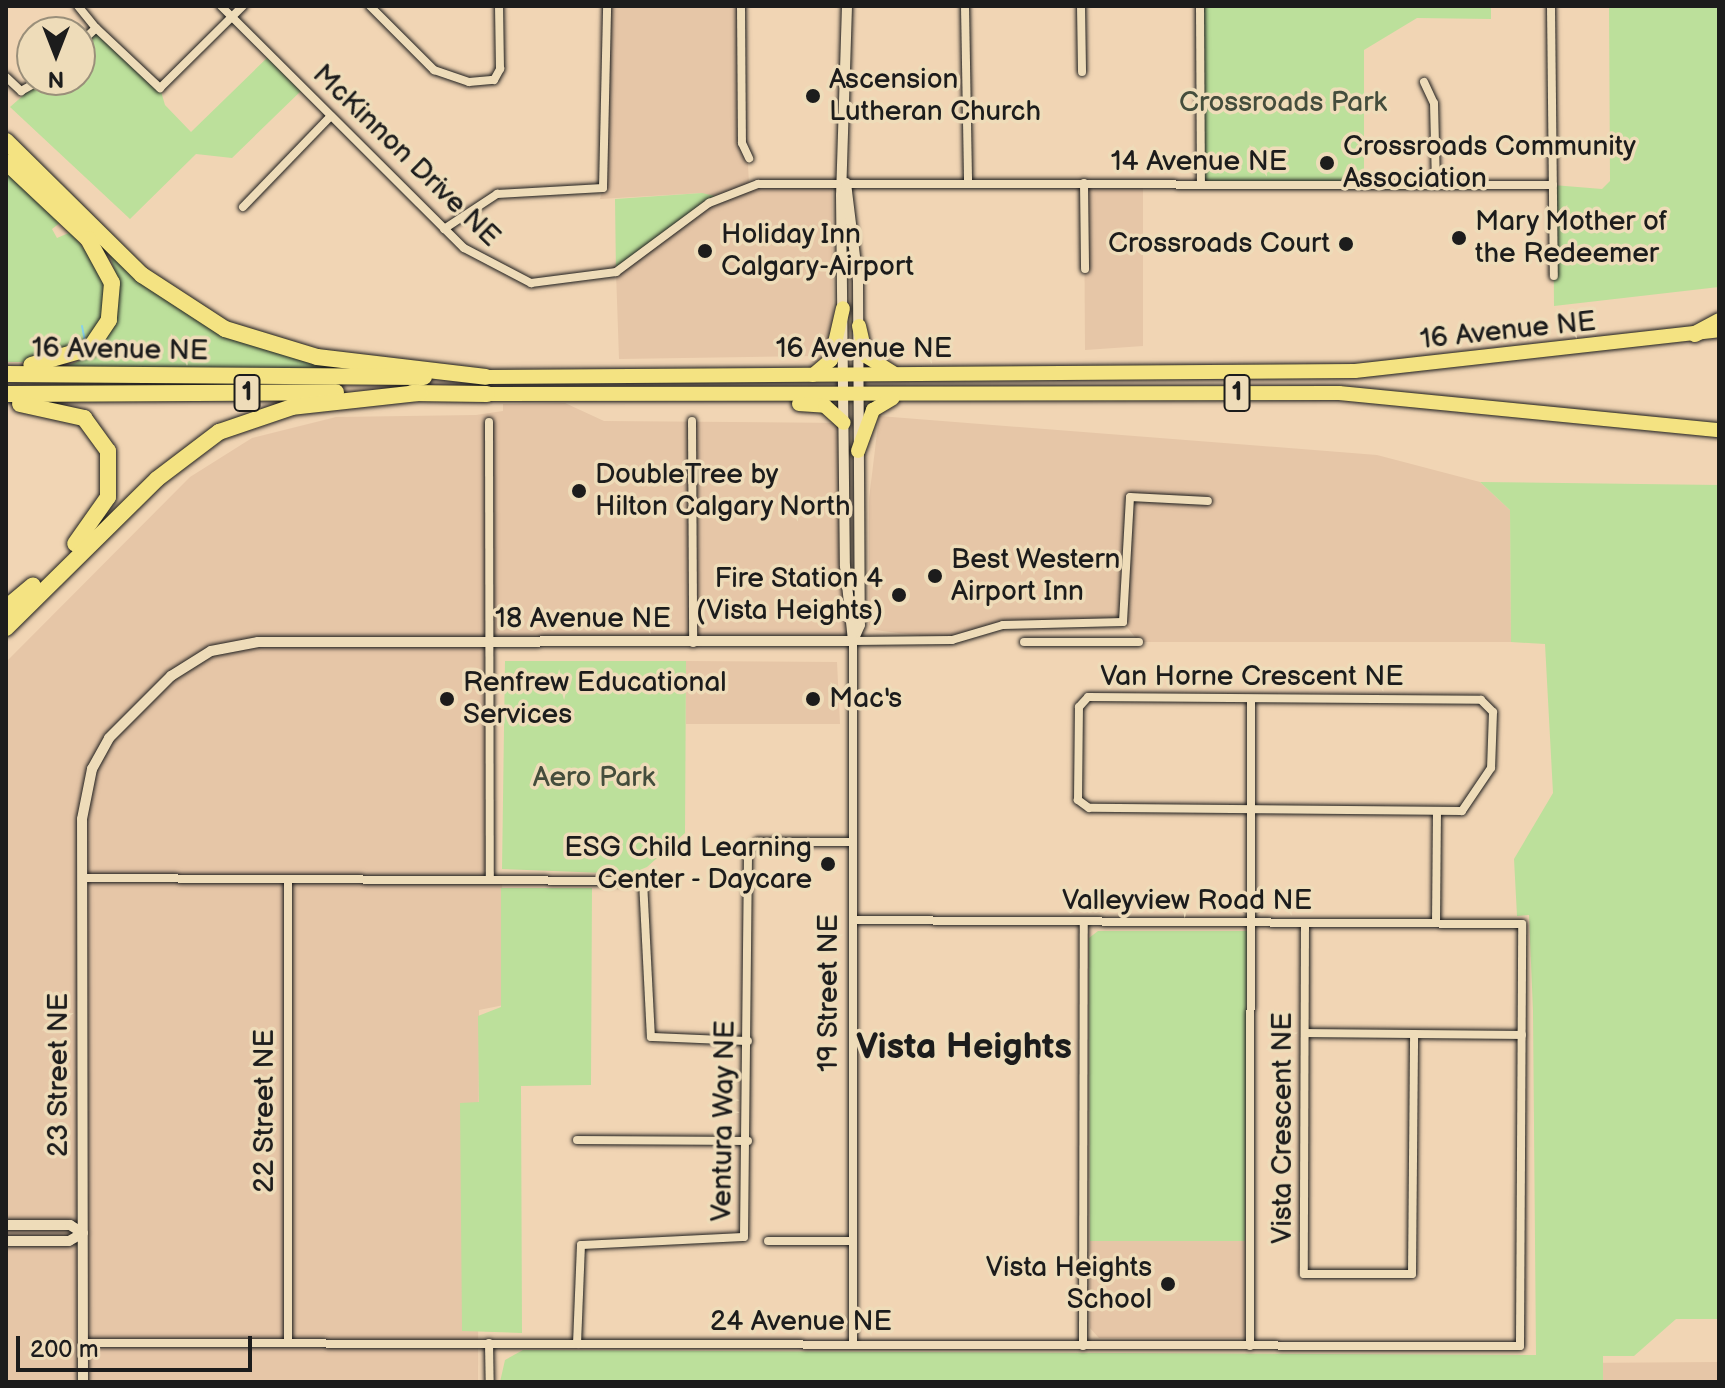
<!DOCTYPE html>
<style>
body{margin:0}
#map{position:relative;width:1725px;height:1388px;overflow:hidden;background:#f1d5b4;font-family:"Balsamiq Sans",sans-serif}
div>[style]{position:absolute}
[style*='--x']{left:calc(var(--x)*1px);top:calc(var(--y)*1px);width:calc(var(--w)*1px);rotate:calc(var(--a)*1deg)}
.built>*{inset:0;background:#e6c6a7}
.green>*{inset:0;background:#bce09b}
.stream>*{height:2px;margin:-1px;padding:0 1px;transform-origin:1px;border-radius:1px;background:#89d0ea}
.roads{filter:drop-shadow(0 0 2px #1c1c1c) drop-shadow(0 0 2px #1c1c1c)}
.minor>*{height:8px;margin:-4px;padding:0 4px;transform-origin:4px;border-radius:4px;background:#eedcb9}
.tertiary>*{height:10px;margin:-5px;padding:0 5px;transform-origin:5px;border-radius:5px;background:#eedcb9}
.trunk>*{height:14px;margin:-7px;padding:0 7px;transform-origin:7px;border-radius:7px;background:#f4e382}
.motorway>*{height:16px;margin:-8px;padding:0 8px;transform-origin:8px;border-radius:8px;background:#f4e382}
.dots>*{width:22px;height:22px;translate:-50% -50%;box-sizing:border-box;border:4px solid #eedcb9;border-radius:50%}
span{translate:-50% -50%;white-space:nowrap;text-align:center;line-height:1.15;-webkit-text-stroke:7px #eedcb9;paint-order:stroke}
.shield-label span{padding:2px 6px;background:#eedcb9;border:2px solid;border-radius:6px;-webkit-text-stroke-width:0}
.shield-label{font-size:26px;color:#1c1c1c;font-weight:700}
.poi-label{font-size:28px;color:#1c1c1c}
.left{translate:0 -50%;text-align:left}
.right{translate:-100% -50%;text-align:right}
.park-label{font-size:28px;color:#444d3c}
.street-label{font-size:28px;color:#1c1c1c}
.district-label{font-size:36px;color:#1c1c1c;font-weight:700}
.frame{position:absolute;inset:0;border:8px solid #1c1c1c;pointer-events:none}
.north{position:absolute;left:16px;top:16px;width:80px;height:80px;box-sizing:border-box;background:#eedcb9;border:2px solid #9a8f7a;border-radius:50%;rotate:180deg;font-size:22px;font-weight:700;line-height:32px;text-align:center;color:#1c1c1c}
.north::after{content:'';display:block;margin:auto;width:28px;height:36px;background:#1c1c1c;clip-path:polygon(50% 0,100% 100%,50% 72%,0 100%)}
.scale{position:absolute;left:16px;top:1336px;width:236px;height:36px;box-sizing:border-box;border:4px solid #1c1c1c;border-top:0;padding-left:10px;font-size:24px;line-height:28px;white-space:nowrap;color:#1c1c1c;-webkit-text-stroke:6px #eedcb9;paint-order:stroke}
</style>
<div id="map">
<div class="built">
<i style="clip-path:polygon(607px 6px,741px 6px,749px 186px,832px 183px,833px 334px,817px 356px,619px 359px,616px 272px,702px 193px,600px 199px,606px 177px)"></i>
<i style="clip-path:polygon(1084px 183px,1143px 183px,1143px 346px,1085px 350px)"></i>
<i style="clip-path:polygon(565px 403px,604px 421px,844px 423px,853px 641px,490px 643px,490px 879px,502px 880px,504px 1005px,479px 1010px,478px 1382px,6px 1382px,6px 662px,190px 477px,252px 438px,336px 417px,476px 415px,503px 411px,503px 404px)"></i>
<i style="clip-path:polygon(879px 416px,1377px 455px,1480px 482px,1510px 510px,1511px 642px,1139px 642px,1123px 622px,1023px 624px,952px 640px,875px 630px,869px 625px,869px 499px)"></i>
<i style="clip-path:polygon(686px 661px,837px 662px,840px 724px,686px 724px)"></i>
<i style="clip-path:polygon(1090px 1241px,1245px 1241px,1245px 1338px,1099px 1338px,1090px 1328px)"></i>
<i style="clip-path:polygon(1719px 1362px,1719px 1382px,1574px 1382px,1574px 1363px)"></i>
</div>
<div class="green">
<i style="clip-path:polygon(1200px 6px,1491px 6px,1491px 19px,1417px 18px,1364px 50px,1364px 185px,1201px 183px)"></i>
<i style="clip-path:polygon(1609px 6px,1719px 6px,1719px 287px,1554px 306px,1553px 185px,1602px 189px,1610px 181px)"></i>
<i style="clip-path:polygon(96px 28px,160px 88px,165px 105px,191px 132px,270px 55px,303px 89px,232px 158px,196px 154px,130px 219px,10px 107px,41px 80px,80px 80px,80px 43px)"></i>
<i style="clip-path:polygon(6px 167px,61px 222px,52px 229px,57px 238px,71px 232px,104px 275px,106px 316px,87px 345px,36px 362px,6px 362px)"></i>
<i style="clip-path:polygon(702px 193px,719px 197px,616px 272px,615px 199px)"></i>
<i style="clip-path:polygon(109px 252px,240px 340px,340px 368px,65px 367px,90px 356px,112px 328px,119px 286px)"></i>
<i style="clip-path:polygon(1480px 482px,1719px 485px,1719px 1319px,1676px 1319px,1634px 1356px,1603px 1356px,1603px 1382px,500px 1382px,505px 1360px,523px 1350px,1536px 1355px,1533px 1011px,1529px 915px,1517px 916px,1514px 859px,1553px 793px,1545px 644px,1511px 642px,1510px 510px)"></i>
<i style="clip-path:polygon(505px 661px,686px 661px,685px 833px,647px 867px,630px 874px,502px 869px)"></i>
<i style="clip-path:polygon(501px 888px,592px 888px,591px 1085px,521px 1086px,522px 1333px,462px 1331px,460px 1103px,479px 1102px,478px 1016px,501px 1007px)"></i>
<i style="clip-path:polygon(1098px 931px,1247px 931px,1245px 1241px,1090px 1241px,1089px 938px)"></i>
</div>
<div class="stream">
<i style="--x:82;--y:326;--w:16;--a:79"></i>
</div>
<div class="roads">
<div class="minor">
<i style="--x:78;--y:6;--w:28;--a:51"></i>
<i style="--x:221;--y:6;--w:343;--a:44.9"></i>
<i style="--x:464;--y:248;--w:76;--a:27.6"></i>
<i style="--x:531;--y:283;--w:86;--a:-7.4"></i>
<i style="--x:616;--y:272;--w:116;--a:-36.6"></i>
<i style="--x:709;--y:203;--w:53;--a:-21.2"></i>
<i style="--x:758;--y:184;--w:795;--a:0.07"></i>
<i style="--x:370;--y:6;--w:91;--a:45"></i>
<i style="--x:434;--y:70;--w:37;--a:19"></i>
<i style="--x:469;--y:82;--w:25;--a:-5"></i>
<i style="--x:494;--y:80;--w:13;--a:-61"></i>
<i style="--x:500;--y:69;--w:63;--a:-90.9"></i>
<i style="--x:741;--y:6;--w:137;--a:89.6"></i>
<i style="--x:742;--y:143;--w:17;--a:65"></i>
<i style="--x:965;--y:6;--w:177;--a:89"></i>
<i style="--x:1081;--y:6;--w:66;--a:89.1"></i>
<i style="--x:1200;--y:6;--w:177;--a:89.7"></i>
<i style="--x:1551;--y:6;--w:270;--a:89.4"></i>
<i style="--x:80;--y:43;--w:22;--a:-43"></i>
<i style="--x:96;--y:28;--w:88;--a:43.2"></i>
<i style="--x:160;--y:88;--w:117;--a:-44.7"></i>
<i style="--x:6;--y:77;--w:21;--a:43"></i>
<i style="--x:21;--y:91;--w:23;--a:-29"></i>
<i style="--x:1424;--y:82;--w:23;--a:65"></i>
<i style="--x:1434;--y:103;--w:82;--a:88.6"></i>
<i style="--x:1084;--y:183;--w:86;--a:89.3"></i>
<i style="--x:243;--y:207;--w:125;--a:-46"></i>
<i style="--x:444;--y:229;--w:64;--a:-33.4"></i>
<i style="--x:497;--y:194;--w:106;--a:-3.2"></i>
<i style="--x:603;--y:188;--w:182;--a:-88.7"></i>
<i style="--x:692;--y:421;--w:222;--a:89.7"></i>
<i style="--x:489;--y:422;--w:458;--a:89.9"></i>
<i style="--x:1024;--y:642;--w:115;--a:0"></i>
<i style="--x:1088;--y:697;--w:393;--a:0.4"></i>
<i style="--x:1481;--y:700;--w:17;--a:45"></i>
<i style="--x:1493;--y:712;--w:56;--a:92"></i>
<i style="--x:1491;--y:768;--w:52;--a:124"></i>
<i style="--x:1462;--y:811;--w:373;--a:-179.5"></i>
<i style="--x:1089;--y:808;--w:14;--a:-144"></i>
<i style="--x:1078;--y:800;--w:93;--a:-89.4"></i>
<i style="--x:1079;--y:707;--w:13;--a:-48"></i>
<i style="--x:84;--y:878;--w:559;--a:0.31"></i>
<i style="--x:643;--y:881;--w:156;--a:87.1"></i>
<i style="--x:651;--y:1037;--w:97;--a:2.4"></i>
<i style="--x:288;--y:880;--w:462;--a:90"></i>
<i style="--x:1305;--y:923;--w:351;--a:90.2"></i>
<i style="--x:1304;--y:1274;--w:108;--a:0"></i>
<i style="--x:1412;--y:1274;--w:240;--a:-89.5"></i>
<i style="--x:1436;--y:923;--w:112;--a:-89.5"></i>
<i style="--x:1305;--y:1033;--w:217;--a:0.5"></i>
<i style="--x:577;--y:1140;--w:171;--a:0.3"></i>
<i style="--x:768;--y:1241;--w:84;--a:0"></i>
<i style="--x:82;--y:1343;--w:1438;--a:0.12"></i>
<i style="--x:1520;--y:1346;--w:422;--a:-89.7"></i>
<i style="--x:1522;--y:924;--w:669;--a:-179.66"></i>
<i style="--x:489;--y:1343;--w:39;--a:89"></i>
<i style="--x:577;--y:1344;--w:99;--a:-87.7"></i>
<i style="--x:581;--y:1245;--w:163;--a:-2.8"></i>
<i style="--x:744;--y:1237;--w:384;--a:-89.4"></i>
<i style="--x:748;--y:853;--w:15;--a:-48"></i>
<i style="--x:758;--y:842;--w:95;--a:0"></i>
<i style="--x:853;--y:1344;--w:703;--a:-90"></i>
<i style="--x:853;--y:641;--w:99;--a:-0.6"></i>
<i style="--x:952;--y:640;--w:53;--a:-16.4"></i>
<i style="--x:1003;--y:625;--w:120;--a:-1.4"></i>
<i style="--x:1123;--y:622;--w:125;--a:-86.8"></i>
<i style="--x:1130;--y:497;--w:78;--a:2.9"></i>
<i style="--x:1083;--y:1346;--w:424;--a:-89.9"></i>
<i style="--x:1250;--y:1346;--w:647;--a:-89.91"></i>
</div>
<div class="tertiary">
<i style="--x:847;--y:6;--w:189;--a:91.8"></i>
<i style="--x:841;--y:195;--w:371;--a:89.4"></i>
<i style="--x:845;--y:566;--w:75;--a:83.9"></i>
<i style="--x:846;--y:183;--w:99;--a:83"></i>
<i style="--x:858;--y:281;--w:344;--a:89.7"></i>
<i style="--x:860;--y:625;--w:17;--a:114"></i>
<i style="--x:6;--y:1225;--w:64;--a:0"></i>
<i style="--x:70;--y:1225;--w:15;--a:32"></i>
<i style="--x:6;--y:1241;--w:63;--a:0"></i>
<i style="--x:69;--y:1241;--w:16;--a:-30"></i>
<i style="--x:83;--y:1382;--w:563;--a:-90.1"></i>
<i style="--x:82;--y:819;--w:51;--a:-78.7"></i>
<i style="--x:92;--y:769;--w:35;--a:-61"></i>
<i style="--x:109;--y:738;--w:88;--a:-45"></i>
<i style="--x:171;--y:676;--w:47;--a:-32"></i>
<i style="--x:211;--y:651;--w:48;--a:-10.8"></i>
<i style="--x:258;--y:642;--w:595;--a:-0.1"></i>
</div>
<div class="trunk">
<i style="--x:859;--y:326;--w:31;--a:77"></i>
<i style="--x:866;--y:356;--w:32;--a:32"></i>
<i style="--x:813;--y:375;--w:23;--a:-40"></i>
<i style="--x:831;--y:360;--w:53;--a:-77"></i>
<i style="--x:486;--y:377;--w:869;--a:-0.4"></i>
<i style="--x:1355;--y:371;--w:366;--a:-6.4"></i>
<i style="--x:487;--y:394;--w:852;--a:-0.07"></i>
<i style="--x:1339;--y:393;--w:382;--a:5.6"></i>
<i style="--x:799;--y:404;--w:26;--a:4"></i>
<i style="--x:825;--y:406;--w:25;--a:42"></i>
<i style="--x:858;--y:451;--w:44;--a:-69.9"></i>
<i style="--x:873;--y:410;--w:23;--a:-31"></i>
</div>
<div class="motorway">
<i style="--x:6;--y:141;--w:191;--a:44.6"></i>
<i style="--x:142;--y:275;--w:99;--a:33"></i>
<i style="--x:225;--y:329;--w:96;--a:16.9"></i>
<i style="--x:317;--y:357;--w:170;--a:6.7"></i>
<i style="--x:6;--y:162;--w:112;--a:43.2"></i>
<i style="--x:88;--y:239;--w:50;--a:61.4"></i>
<i style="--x:112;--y:283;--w:37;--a:95"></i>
<i style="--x:109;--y:320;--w:34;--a:124"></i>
<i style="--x:90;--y:348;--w:61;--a:163.9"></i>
<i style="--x:1695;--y:334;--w:27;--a:-28"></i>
<i style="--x:6;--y:374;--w:418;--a:0.4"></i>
<i style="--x:412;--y:393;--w:75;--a:0.8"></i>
<i style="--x:6;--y:394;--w:330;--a:-0.3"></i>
<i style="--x:20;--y:404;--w:66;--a:12.3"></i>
<i style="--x:84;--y:418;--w:41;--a:54"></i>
<i style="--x:108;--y:451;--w:46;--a:90"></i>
<i style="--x:108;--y:497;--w:57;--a:125.1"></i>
<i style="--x:6;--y:608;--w:35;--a:-40"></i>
<i style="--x:6;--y:628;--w:212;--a:-44.6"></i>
<i style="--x:157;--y:479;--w:78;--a:-37.2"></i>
<i style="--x:219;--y:432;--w:77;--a:-18.9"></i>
<i style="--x:292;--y:407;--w:128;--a:-6.3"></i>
</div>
</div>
<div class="dots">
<i style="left:813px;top:96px;background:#1c1c1c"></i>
<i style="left:1327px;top:163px;background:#1c1c1c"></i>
<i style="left:1459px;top:238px;background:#1c1c1c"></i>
<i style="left:1346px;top:244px;background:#1c1c1c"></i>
<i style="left:705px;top:251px;background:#1c1c1c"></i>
<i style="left:579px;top:491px;background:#1c1c1c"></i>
<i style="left:935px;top:576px;background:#1c1c1c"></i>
<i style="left:899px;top:595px;background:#1c1c1c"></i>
<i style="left:447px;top:699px;background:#1c1c1c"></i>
<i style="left:813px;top:699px;background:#1c1c1c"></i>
<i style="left:828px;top:864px;background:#1c1c1c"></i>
<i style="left:1168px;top:1284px;background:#1c1c1c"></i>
</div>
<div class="shield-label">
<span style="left:247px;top:393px">1</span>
<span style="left:1237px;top:393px">1</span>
</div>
<div class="poi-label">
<span class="left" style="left:829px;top:96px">Ascension<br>Lutheran Church</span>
<span class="left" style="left:1343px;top:163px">Crossroads Community<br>Association</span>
<span class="left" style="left:1475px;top:238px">Mary Mother of<br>the Redeemer</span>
<span class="left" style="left:721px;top:251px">Holiday Inn<br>Calgary-Airport</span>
<span class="right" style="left:1330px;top:244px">Crossroads Court</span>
<span class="left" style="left:595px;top:491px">DoubleTree by<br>Hilton Calgary North</span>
<span class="left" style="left:951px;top:576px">Best Western<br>Airport Inn</span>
<span class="right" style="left:883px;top:595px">Fire Station 4<br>(Vista Heights)</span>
<span class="left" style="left:463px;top:699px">Renfrew Educational<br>Services</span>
<span class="left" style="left:829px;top:699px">Mac's</span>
<span class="right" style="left:812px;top:864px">ESG Child Learning<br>Center - Daycare</span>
<span class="right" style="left:1152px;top:1284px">Vista Heights<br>School</span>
</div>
<div class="park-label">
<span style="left:1283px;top:103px">Crossroads Park</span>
<span style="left:594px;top:778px">Aero Park</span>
</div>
<div class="street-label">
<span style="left:406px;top:156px;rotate:44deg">McKinnon Drive NE</span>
<span style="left:1199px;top:162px">14 Avenue NE</span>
<span style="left:1508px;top:331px;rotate:-6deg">16 Avenue NE</span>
<span style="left:864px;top:349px">16 Avenue NE</span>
<span style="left:120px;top:350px;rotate:1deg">16 Avenue NE</span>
<span style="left:583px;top:619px">18 Avenue NE</span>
<span style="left:1252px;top:677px">Van Horne Crescent NE</span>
<span style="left:1187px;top:901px">Valleyview Road NE</span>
<span style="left:829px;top:993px;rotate:-90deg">19 Street NE</span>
<span style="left:59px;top:1075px;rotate:-90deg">23 Street NE</span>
<span style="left:265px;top:1111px;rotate:-90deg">22 Street NE</span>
<span style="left:724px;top:1121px;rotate:-89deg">Ventura Way NE</span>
<span style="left:1283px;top:1128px;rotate:-90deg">Vista Crescent NE</span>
<span style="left:801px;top:1322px">24 Avenue NE</span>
</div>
<div class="district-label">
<span style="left:964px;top:1048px">Vista Heights</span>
</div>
<div class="frame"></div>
<div class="north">N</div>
<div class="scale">200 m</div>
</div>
